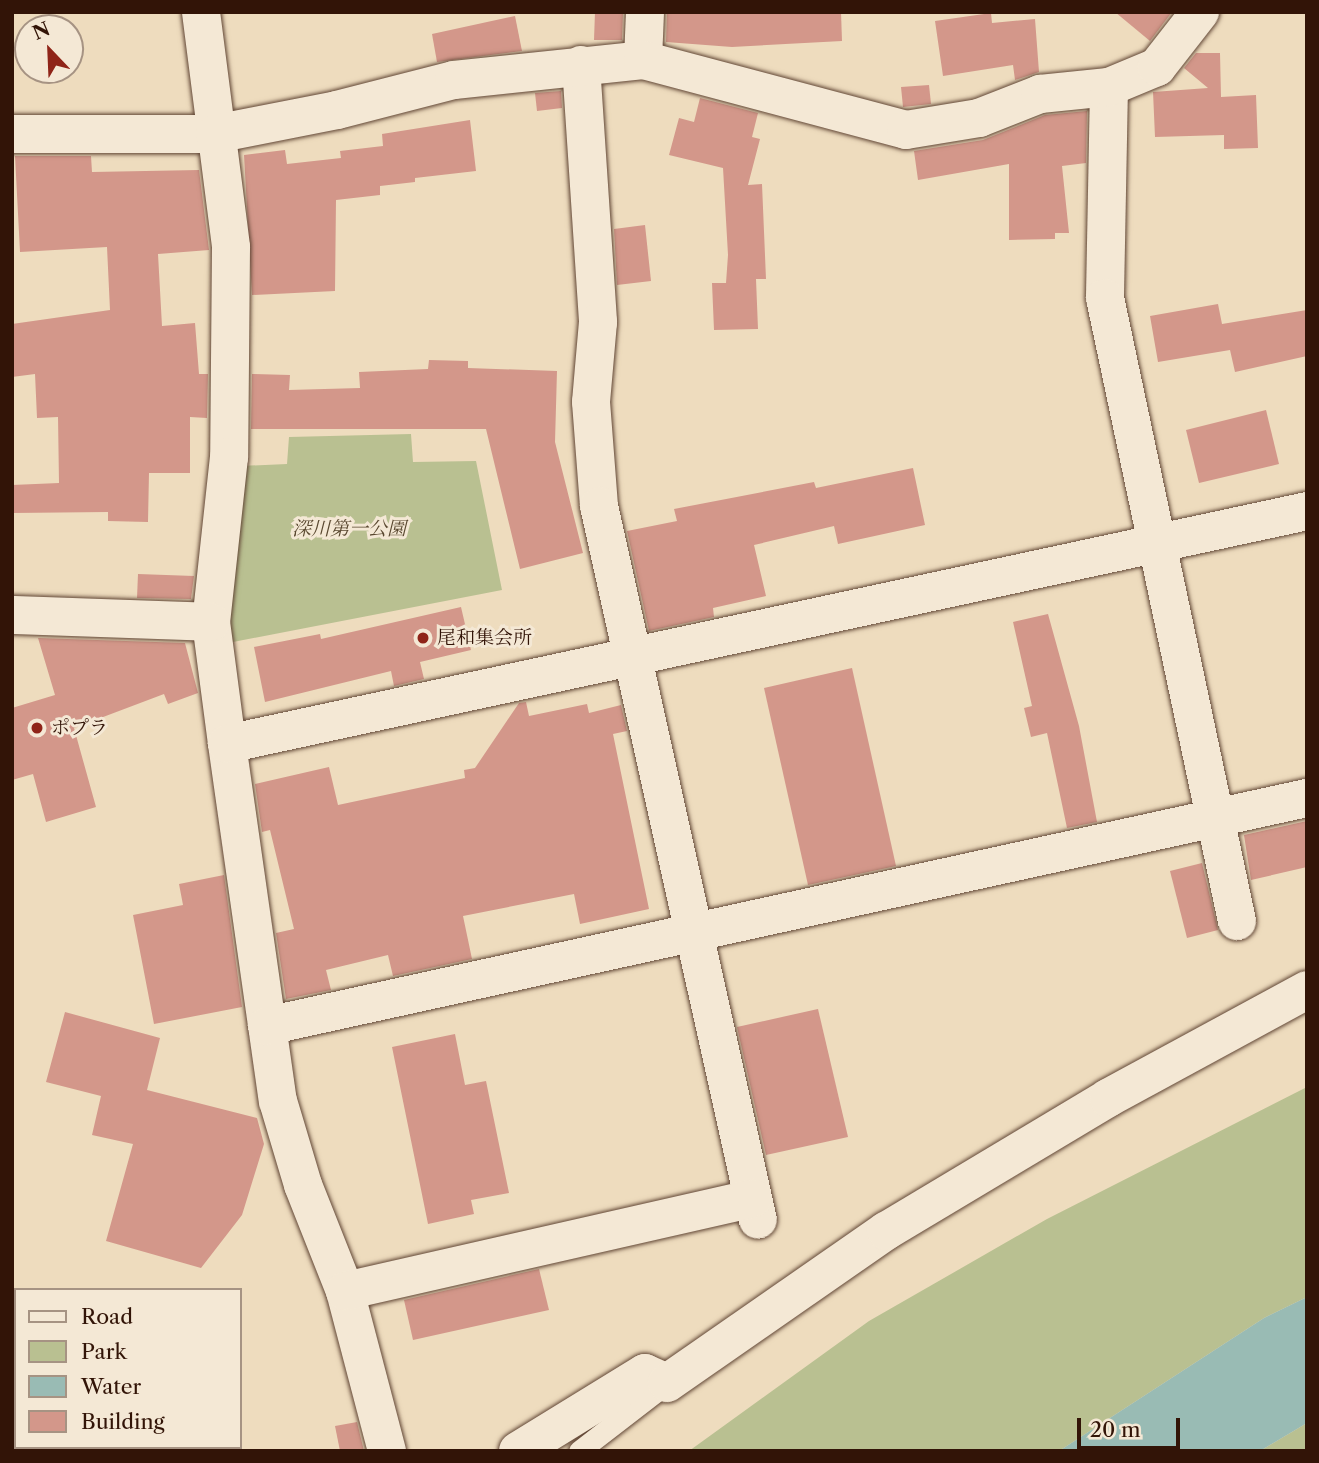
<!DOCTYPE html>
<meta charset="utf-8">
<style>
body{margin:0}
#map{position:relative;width:1319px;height:1463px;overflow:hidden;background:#eedcbe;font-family:"Libre Caslon Text","Noto Serif JP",serif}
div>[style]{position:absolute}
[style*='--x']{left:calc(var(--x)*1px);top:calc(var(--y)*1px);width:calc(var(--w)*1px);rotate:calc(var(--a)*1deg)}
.green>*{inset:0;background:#b9c091}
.water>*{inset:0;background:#99bbb4}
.building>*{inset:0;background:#d3978a}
.roads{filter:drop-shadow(0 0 2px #614635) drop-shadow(0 0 2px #614635)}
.service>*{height:21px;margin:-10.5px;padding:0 10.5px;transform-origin:10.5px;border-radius:10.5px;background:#f4e8d5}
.minor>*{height:38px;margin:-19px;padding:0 19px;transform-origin:19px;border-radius:19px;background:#f4e8d5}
.tertiary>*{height:38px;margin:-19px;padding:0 19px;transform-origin:19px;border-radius:19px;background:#f4e8d5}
.dots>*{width:19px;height:19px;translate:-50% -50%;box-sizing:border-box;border:4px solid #f4e8d5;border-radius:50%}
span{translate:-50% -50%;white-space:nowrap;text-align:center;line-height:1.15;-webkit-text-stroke:6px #f4e8d5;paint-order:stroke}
.park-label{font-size:19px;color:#5a4830;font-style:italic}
.poi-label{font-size:19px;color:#321407}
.left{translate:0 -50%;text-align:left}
.frame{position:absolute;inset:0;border:14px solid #321407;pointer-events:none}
.legend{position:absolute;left:14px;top:1288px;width:228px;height:161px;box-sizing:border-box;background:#f4e8d5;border:2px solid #a69383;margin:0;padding:9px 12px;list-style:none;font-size:21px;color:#321407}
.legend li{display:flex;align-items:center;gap:14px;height:35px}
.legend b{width:35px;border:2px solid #a69383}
.north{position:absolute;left:14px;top:14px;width:70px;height:70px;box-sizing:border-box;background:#f4e8d5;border:2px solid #a69383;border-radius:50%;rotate:337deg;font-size:19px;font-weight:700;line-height:28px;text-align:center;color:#321407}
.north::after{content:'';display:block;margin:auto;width:24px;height:32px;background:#8f2418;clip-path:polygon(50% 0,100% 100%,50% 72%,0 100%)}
.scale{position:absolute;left:1077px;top:1418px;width:103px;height:32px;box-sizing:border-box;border:4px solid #321407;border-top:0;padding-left:9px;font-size:21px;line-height:24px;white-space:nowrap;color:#321407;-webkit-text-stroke:5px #f4e8d5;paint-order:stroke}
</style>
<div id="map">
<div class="green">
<i style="clip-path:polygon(411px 434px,413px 462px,476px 461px,502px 590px,228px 643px,240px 466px,287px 464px,289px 437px)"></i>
<i style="clip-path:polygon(1307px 1087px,1307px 1297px,1264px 1318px,1059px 1451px,689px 1451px,869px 1321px,1047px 1219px)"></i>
<i style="clip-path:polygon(1307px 1423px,1307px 1451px,1260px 1451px)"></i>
</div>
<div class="water">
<i style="clip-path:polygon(1307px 1297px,1307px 1423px,1260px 1451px,1059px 1451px,1264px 1318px)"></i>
</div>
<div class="building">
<i style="clip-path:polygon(595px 12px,623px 12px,622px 40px,594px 40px)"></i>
<i style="clip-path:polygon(667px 12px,841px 12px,842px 41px,732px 47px,666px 42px)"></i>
<i style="clip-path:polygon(1115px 12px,1172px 12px,1150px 41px)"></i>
<i style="clip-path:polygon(991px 13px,992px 23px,1035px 19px,1039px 72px,1015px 80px,1013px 65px,943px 76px,935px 21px)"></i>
<i style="clip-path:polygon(515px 16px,522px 51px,437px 62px,432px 34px)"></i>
<i style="clip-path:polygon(1196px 53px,1220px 53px,1221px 97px,1256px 95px,1258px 148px,1224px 149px,1224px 135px,1155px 137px,1153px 92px,1208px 88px,1184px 68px)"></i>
<i style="clip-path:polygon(929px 85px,931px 104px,903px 107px,901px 87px)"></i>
<i style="clip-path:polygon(561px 91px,562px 108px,537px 111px,535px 93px)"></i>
<i style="clip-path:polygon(700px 98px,758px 113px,752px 137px,760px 139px,748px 185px,762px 184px,766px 279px,756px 279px,758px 329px,714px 330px,712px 283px,726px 283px,728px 255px,723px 168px,669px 155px,679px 118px,694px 122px)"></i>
<i style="clip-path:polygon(1087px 111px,1086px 163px,1062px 166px,1069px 233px,1055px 233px,1055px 239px,1009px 240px,1009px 164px,918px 180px,914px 151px,983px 140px,1045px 115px)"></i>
<i style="clip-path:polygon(470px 120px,476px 171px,415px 178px,415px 182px,380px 186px,380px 195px,336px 200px,335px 291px,252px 295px,244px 155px,285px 150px,287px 164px,341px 158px,340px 151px,383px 146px,382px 134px)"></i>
<i style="clip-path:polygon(15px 156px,91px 156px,92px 172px,199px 170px,209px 250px,158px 254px,162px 326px,195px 323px,199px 374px,208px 374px,207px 418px,190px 417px,190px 473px,149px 473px,148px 522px,108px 521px,108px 512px,12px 513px,12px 485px,59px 483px,58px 417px,37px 418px,35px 374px,12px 377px,12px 324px,110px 310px,107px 247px,20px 252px)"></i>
<i style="clip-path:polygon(645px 225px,651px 281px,617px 285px,614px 229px)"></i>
<i style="clip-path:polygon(1218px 304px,1222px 324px,1307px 310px,1307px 356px,1235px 372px,1230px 350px,1158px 362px,1150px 316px)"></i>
<i style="clip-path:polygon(429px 360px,468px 361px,468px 368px,557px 371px,555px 442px,583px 553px,520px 569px,486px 429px,251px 429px,252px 374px,290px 375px,289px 390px,360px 388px,359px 372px,428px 369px)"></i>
<i style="clip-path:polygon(1266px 410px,1279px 464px,1199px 483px,1186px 430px)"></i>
<i style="clip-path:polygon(913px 468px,925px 525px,838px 544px,834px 526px,754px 545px,766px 596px,713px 608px,714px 617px,649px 631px,627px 531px,677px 521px,674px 509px,814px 482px,816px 488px)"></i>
<i style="clip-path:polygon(138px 574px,194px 576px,191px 599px,137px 598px)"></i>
<i style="clip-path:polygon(461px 607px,471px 650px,420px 662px,424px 679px,394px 686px,391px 671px,265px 702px,254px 647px,320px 634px,321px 639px)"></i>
<i style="clip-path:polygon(1048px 614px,1079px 726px,1097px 822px,1067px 828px,1047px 733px,1031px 737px,1024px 708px,1032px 706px,1013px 622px)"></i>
<i style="clip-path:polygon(38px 638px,185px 643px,198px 693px,168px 704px,164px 694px,74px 728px,96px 807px,46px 822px,33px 774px,12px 780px,12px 708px,55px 695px)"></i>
<i style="clip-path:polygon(852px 668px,896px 866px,808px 885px,764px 688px)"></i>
<i style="clip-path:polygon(526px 702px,529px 716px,587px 704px,589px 713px,621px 705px,627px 731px,613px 734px,649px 909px,580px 924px,574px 894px,463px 916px,472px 959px,393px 976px,388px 955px,326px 970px,331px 990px,286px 999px,276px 933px,294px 929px,270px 830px,262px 832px,255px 784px,329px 767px,338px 805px,465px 778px,464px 770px,475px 768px,519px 703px)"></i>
<i style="clip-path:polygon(1307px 821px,1307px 867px,1251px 880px,1244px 835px)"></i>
<i style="clip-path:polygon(1202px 863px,1218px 930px,1187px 938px,1170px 871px)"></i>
<i style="clip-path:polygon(224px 875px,242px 1007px,154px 1024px,133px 915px,183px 905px,179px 884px)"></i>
<i style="clip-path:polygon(818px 1009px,848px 1137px,766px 1155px,737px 1027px)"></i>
<i style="clip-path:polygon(65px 1012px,160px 1038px,147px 1090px,257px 1118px,264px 1144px,242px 1215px,201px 1268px,106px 1241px,133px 1144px,92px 1135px,101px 1096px,46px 1082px)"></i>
<i style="clip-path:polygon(455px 1034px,465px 1085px,486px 1081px,509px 1193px,471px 1200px,474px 1214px,428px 1224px,392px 1047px)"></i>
<i style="clip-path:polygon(539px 1269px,549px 1310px,413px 1340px,404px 1300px)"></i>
<i style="clip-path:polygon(357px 1422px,364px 1451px,340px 1451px,335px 1426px)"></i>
</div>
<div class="roads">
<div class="service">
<i style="--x:579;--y:1451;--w:111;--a:-37.7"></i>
</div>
<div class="minor">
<i style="--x:201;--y:12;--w:237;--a:82.7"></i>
<i style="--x:231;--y:247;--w:210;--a:90.5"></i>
<i style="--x:229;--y:457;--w:166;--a:96.2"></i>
<i style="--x:211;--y:622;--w:123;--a:82.5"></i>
<i style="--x:227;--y:744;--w:361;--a:81.9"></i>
<i style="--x:278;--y:1101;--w:88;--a:73.4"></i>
<i style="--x:303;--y:1185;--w:114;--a:68.4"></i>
<i style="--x:345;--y:1291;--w:165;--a:75.3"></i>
<i style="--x:643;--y:60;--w:48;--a:-87.6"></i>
<i style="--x:581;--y:65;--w:258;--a:86.2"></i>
<i style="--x:598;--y:322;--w:80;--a:95"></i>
<i style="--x:591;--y:402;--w:104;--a:85.6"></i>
<i style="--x:599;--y:506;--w:731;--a:77.45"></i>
<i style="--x:1109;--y:87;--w:211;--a:91.1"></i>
<i style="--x:1105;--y:298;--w:637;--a:78.04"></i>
<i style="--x:12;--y:134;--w:203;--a:0"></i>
<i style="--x:215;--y:134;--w:124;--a:-11.1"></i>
<i style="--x:337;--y:110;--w:121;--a:-14.4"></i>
<i style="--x:454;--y:80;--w:190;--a:-6"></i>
<i style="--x:643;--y:60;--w:272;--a:14.9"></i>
<i style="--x:906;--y:130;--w:74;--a:-9.3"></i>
<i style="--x:979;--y:118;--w:66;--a:-21.5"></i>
<i style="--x:1040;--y:94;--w:69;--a:-5.8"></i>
<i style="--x:1109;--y:87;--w:52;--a:-22.6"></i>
<i style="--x:1157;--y:67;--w:70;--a:-52"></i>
<i style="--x:12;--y:615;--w:199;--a:2"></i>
<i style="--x:227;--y:744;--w:1105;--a:-12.17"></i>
<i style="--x:267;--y:1026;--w:1065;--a:-12.37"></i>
<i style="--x:345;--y:1291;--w:418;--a:-12.8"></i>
<i style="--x:518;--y:1451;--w:149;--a:-31.6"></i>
<i style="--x:645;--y:1373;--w:24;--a:24"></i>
<i style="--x:667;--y:1383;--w:267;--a:-34.8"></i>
<i style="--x:886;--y:1231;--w:259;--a:-30.9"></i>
<i style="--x:1108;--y:1098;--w:226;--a:-28.5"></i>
</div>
<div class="tertiary">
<i style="--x:12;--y:1393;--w:31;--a:83"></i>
</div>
</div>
<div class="dots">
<i style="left:423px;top:638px;background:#8f2418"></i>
<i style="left:37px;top:728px;background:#8f2418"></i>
</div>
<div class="park-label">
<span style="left:349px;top:529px">深川第一公園</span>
</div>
<div class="poi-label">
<span class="left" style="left:437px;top:638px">尾和集会所</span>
<span class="left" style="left:51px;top:728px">ポプラ</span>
</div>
<div class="frame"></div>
<ul class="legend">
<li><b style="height:9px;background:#f4e8d5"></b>Road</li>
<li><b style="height:19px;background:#b9c091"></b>Park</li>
<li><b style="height:19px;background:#99bbb4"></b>Water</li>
<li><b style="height:19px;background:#d3978a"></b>Building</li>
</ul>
<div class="north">N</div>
<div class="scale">20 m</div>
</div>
